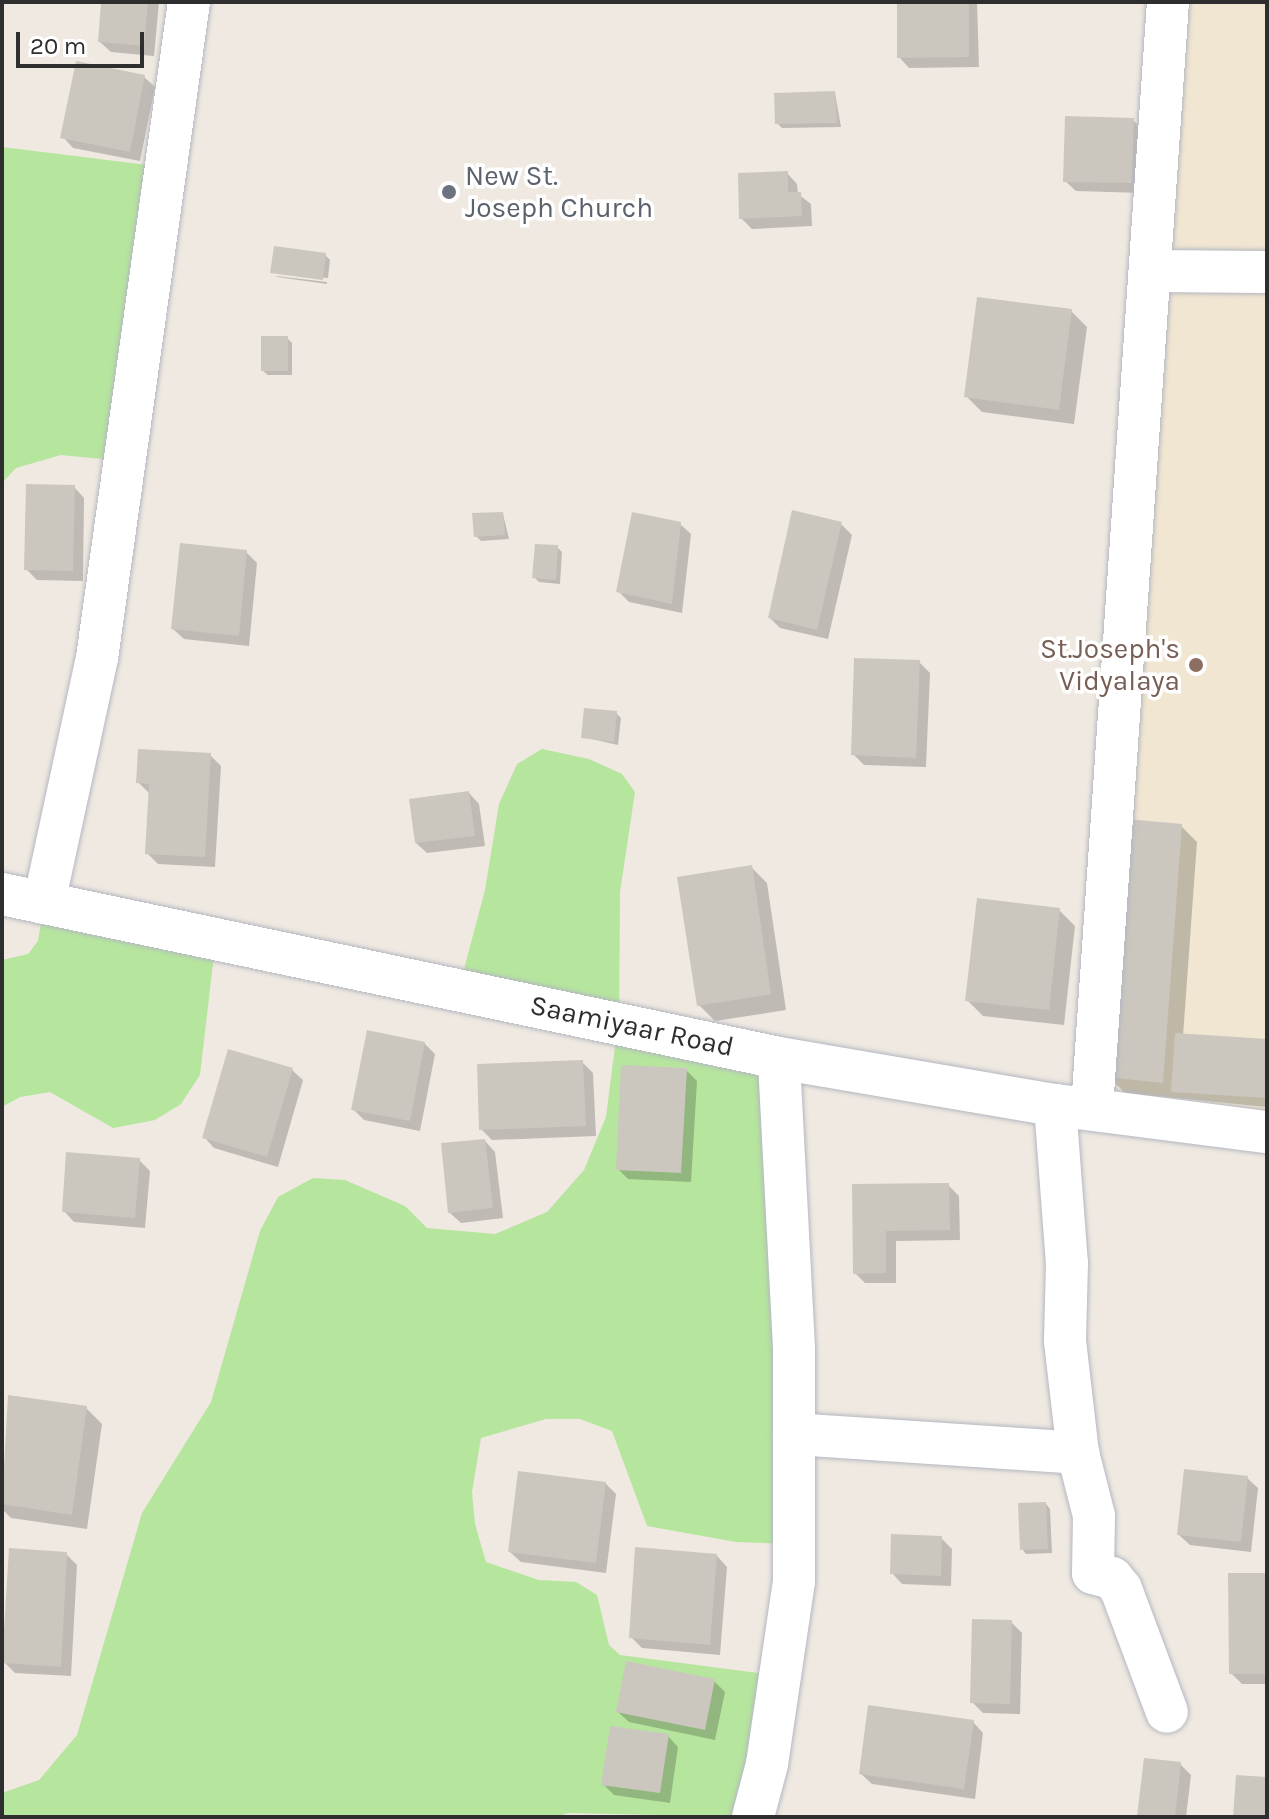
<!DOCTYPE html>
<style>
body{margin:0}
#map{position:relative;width:1269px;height:1819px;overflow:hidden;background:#efe9e1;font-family:Karla,sans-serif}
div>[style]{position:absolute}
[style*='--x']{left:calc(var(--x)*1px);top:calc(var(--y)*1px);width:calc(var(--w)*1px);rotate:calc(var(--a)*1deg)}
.education>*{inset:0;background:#f0e6d1}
.green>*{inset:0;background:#b6e59e}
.shadow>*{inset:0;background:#0003}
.building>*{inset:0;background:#cbc7bf}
.roads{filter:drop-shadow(0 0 2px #b4b7c1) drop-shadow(0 0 2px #b4b7c1)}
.street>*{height:42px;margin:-21px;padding:0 21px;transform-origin:21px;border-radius:21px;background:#fff}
.dots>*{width:22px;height:22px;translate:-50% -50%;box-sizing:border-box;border:4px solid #fff;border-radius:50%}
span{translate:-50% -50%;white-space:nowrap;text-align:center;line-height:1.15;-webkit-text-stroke:7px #fff;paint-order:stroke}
.worship-label{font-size:28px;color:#5b616d}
.left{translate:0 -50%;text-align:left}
.education-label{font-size:28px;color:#785e54}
.right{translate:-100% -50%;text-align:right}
.street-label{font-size:28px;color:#2e2e2e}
.frame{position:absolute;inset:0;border:4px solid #2e2e2e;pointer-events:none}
.scale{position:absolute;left:16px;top:32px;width:128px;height:36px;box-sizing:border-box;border:4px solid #2e2e2e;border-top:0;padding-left:10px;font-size:24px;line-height:28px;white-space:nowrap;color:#2e2e2e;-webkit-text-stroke:6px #fff;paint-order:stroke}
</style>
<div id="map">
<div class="education">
<i style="clip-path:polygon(1168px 2px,1267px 2px,1267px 1132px,1092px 1108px)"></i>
</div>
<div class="green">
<i style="clip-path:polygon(2px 147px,164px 167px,122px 461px,61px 455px,16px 468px,2px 483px)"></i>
<i style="clip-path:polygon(542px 749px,589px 759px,622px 774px,635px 792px,620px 892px,619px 1023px,779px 1058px,794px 1544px,736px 1542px,647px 1526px,612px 1431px,580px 1419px,546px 1419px,481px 1438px,472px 1492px,475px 1524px,486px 1562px,539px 1580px,576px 1582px,597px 1595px,609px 1645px,620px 1655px,781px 1676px,753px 1817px,568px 1813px,556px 1817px,2px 1817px,2px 1793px,39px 1780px,77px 1735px,142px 1513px,211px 1402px,260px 1231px,278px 1197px,313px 1178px,345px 1180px,405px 1206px,427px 1228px,495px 1234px,547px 1212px,584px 1170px,606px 1117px,618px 1023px,459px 988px,485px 890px,499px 804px,517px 764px)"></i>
<i style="clip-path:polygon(44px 903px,216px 938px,200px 1075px,181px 1104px,155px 1120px,113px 1128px,50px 1092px,20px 1097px,2px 1107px,2px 960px,28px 954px,38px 941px)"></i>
</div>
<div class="shadow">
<i style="clip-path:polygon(103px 2px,159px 2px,154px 56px,111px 52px,100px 42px)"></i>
<i style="clip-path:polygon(899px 2px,977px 2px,979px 67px,909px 68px,899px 57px)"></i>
<i style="clip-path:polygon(144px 77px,155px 87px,140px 161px,73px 148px,63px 137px)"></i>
<i style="clip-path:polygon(835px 93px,841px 127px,782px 128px,777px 123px)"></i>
<i style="clip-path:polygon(1133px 120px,1143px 130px,1142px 193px,1076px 191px,1065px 181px)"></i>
<i style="clip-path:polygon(787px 173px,797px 184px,798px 194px,811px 204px,812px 226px,752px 229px,741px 218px)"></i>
<i style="clip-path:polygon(325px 255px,330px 260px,328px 278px,272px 272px)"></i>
<i style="clip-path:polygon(276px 276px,327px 282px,327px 284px,277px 277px)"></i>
<i style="clip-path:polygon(1071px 311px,1087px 327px,1074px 424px,982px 412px,966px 396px)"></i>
<i style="clip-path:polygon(287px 338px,292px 343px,292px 375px,268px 375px,263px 371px)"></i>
<i style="clip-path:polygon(74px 487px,84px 498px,83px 581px,37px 580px,26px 569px)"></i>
<i style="clip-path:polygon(503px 514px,509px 539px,481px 541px,476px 536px)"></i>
<i style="clip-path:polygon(680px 524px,691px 534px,682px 613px,629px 602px,619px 592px)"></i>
<i style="clip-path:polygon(841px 524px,852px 535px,828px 639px,780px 628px,770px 618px)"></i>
<i style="clip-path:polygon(557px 547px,562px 552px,560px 584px,539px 582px,534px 577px)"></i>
<i style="clip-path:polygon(246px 552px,257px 563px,249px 646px,184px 639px,173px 629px)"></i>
<i style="clip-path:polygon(919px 662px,930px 673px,926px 767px,864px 765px,853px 754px)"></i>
<i style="clip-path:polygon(616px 713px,621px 718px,618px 745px,583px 737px)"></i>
<i style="clip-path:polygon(210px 755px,221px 766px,215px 867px,158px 864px,147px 853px,149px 793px,138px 782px)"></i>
<i style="clip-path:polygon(469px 793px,479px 804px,485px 846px,427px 853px,416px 843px)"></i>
<i style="clip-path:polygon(1181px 826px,1197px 842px,1183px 1036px,1267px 1041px,1267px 1107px,1125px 1093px,1109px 1077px)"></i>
<i style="clip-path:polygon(751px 867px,767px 883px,786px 1010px,715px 1021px,699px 1005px)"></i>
<i style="clip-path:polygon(1059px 910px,1075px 926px,1064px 1025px,983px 1016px,967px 1000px)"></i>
<i style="clip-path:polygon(424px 1043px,435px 1054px,420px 1131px,364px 1120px,353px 1109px)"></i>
<i style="clip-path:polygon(582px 1062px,593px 1073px,596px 1136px,492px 1140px,481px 1129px)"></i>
<i style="clip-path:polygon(292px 1070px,303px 1080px,278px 1167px,214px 1148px,204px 1137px)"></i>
<i style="clip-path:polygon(686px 1070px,697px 1081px,691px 1182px,628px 1179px,618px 1169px)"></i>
<i style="clip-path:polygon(485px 1141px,495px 1152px,503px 1218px,461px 1223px,450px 1213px)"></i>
<i style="clip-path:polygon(139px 1160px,150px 1171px,145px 1228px,74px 1222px,64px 1211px)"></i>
<i style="clip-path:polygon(948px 1185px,959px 1196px,960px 1240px,896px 1241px,896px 1283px,865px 1283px,855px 1273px,854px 1186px)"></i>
<i style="clip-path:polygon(10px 1397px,86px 1408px,102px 1424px,87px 1529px,11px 1518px,2px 1509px)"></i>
<i style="clip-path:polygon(1247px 1478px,1258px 1488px,1251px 1552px,1190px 1545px,1179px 1535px)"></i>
<i style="clip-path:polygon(605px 1483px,616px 1494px,606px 1573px,521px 1562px,510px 1552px)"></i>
<i style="clip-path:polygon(1046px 1504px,1050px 1509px,1052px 1553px,1026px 1554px,1022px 1549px)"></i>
<i style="clip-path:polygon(941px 1538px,952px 1549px,951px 1586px,902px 1584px,892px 1573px)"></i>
<i style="clip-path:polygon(66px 1554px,77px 1565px,71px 1676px,15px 1673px,4px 1662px)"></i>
<i style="clip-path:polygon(717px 1556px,727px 1567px,720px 1655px,642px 1648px,631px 1637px)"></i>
<i style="clip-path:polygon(1267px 1575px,1267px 1684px,1242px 1684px,1231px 1673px)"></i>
<i style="clip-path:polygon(1011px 1622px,1022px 1633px,1020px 1714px,983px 1713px,972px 1702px)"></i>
<i style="clip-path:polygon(714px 1681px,725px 1692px,715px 1740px,629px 1722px,618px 1712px)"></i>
<i style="clip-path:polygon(973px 1722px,983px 1733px,975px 1799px,872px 1784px,861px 1774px)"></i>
<i style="clip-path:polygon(668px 1736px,678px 1747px,670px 1803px,614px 1795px,603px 1784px)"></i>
<i style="clip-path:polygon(1180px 1764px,1191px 1775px,1186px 1817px,1141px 1817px)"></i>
</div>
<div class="building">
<i style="clip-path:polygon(101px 2px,148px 2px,144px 46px,98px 42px)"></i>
<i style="clip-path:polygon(897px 2px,969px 2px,969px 57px,897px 58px)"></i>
<i style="clip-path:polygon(76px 61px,145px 75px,130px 152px,60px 138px)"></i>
<i style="clip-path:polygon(835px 91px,837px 123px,775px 124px,774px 93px)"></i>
<i style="clip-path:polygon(1065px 116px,1134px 118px,1132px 183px,1063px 182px)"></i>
<i style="clip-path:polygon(788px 171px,788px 192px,801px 192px,802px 216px,739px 219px,738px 173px)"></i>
<i style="clip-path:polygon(274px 246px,326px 253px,323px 280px,270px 273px)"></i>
<i style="clip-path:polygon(977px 297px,1072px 309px,1059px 410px,964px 397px)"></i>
<i style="clip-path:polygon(261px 336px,288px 336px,288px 371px,261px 371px)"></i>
<i style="clip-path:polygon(26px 484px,75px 485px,73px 571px,24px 570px)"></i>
<i style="clip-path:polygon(792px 510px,842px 522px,817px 630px,768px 618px)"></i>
<i style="clip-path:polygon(503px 512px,505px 535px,474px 537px,472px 513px)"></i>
<i style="clip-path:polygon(632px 512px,681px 522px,672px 604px,616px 592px)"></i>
<i style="clip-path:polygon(180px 543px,247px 550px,239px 636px,171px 629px)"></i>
<i style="clip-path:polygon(535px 544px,558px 545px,556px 580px,532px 578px)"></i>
<i style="clip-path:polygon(854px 658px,920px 660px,916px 758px,851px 755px)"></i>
<i style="clip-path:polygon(584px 708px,617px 711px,614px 742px,581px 738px)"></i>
<i style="clip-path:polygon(138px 749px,211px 753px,205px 857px,145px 854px,149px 784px,136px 783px)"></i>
<i style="clip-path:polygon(469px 791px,475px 836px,415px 843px,409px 799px)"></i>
<i style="clip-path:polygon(1126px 819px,1182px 824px,1163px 1083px,1107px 1077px)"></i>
<i style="clip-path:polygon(752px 865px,771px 994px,697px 1006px,677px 877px)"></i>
<i style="clip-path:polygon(977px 898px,1060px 908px,1049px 1010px,965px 1001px)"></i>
<i style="clip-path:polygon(367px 1030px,425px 1042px,410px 1121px,351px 1110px)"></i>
<i style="clip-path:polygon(1175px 1033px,1267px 1039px,1267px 1098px,1171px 1092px)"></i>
<i style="clip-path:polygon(228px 1049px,293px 1068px,267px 1157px,202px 1138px)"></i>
<i style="clip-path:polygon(583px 1060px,586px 1126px,479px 1130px,477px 1064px)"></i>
<i style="clip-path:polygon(621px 1065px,687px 1068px,681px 1173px,616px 1170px)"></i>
<i style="clip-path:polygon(485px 1139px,493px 1208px,448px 1213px,441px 1143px)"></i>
<i style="clip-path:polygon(66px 1152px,140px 1158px,135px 1218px,62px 1212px)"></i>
<i style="clip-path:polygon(949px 1183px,950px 1230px,886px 1231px,886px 1273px,853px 1274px,852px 1184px)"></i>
<i style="clip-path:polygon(8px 1395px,87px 1406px,72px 1515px,2px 1504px)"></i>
<i style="clip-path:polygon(1184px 1469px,1248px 1476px,1241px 1542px,1177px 1535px)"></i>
<i style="clip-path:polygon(518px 1471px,606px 1482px,596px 1563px,508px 1552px)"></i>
<i style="clip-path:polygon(1046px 1502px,1048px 1549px,1020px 1550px,1018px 1503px)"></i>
<i style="clip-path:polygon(891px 1534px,942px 1536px,941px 1576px,890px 1574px)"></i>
<i style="clip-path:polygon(635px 1547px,717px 1554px,710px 1645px,629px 1638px)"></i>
<i style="clip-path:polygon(9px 1548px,67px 1552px,61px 1667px,2px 1663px)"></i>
<i style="clip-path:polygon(1228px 1573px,1267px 1573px,1267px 1674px,1229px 1674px)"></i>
<i style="clip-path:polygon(972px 1619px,1012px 1620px,1010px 1704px,970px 1703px)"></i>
<i style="clip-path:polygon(626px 1661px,715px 1679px,705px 1730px,616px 1712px)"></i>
<i style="clip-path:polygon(868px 1705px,974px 1720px,964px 1789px,859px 1774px)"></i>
<i style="clip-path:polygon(610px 1726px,669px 1734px,660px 1793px,601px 1785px)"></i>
<i style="clip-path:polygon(1144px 1758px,1181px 1762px,1175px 1817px,1137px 1816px)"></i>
<i style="clip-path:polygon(1236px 1775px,1267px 1777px,1267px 1817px,1233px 1817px)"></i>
</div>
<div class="roads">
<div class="street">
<i style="--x:1151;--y:271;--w:116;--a:0.5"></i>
<i style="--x:2;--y:894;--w:794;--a:11.92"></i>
<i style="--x:779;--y:1058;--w:280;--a:9.7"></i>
<i style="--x:1055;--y:1105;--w:214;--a:7.3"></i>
<i style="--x:44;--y:903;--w:251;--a:-77.8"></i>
<i style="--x:97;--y:658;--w:662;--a:-82.02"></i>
<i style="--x:1055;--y:1105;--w:158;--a:85.7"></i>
<i style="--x:1067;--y:1263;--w:78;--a:91.5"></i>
<i style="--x:1065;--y:1341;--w:113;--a:83.4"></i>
<i style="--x:1078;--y:1453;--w:65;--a:75.7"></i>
<i style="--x:1094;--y:1516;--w:57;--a:91"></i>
<i style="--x:1093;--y:1573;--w:20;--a:15"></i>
<i style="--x:1112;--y:1578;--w:14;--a:51"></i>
<i style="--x:1121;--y:1589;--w:131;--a:69.5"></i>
<i style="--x:1092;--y:1108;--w:1109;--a:-86.07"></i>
<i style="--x:794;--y:1434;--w:285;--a:3.8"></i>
<i style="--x:753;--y:1817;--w:55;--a:-75.2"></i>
<i style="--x:767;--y:1764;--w:185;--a:-81.6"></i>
<i style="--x:794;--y:1581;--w:233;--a:-90"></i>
<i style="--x:794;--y:1348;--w:290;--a:-93"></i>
</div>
</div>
<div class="dots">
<i style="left:449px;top:192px;background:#6b7280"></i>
<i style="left:1196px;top:665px;background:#8d6e63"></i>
</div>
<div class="worship-label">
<span class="left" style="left:465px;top:192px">New St.<br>Joseph Church</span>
</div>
<div class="education-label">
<span class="right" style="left:1180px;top:665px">St.Joseph's<br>Vidyalaya</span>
</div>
<div class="street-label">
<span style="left:632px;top:1026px;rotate:12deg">Saamiyaar Road</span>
</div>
<div class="frame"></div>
<div class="scale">20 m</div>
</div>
